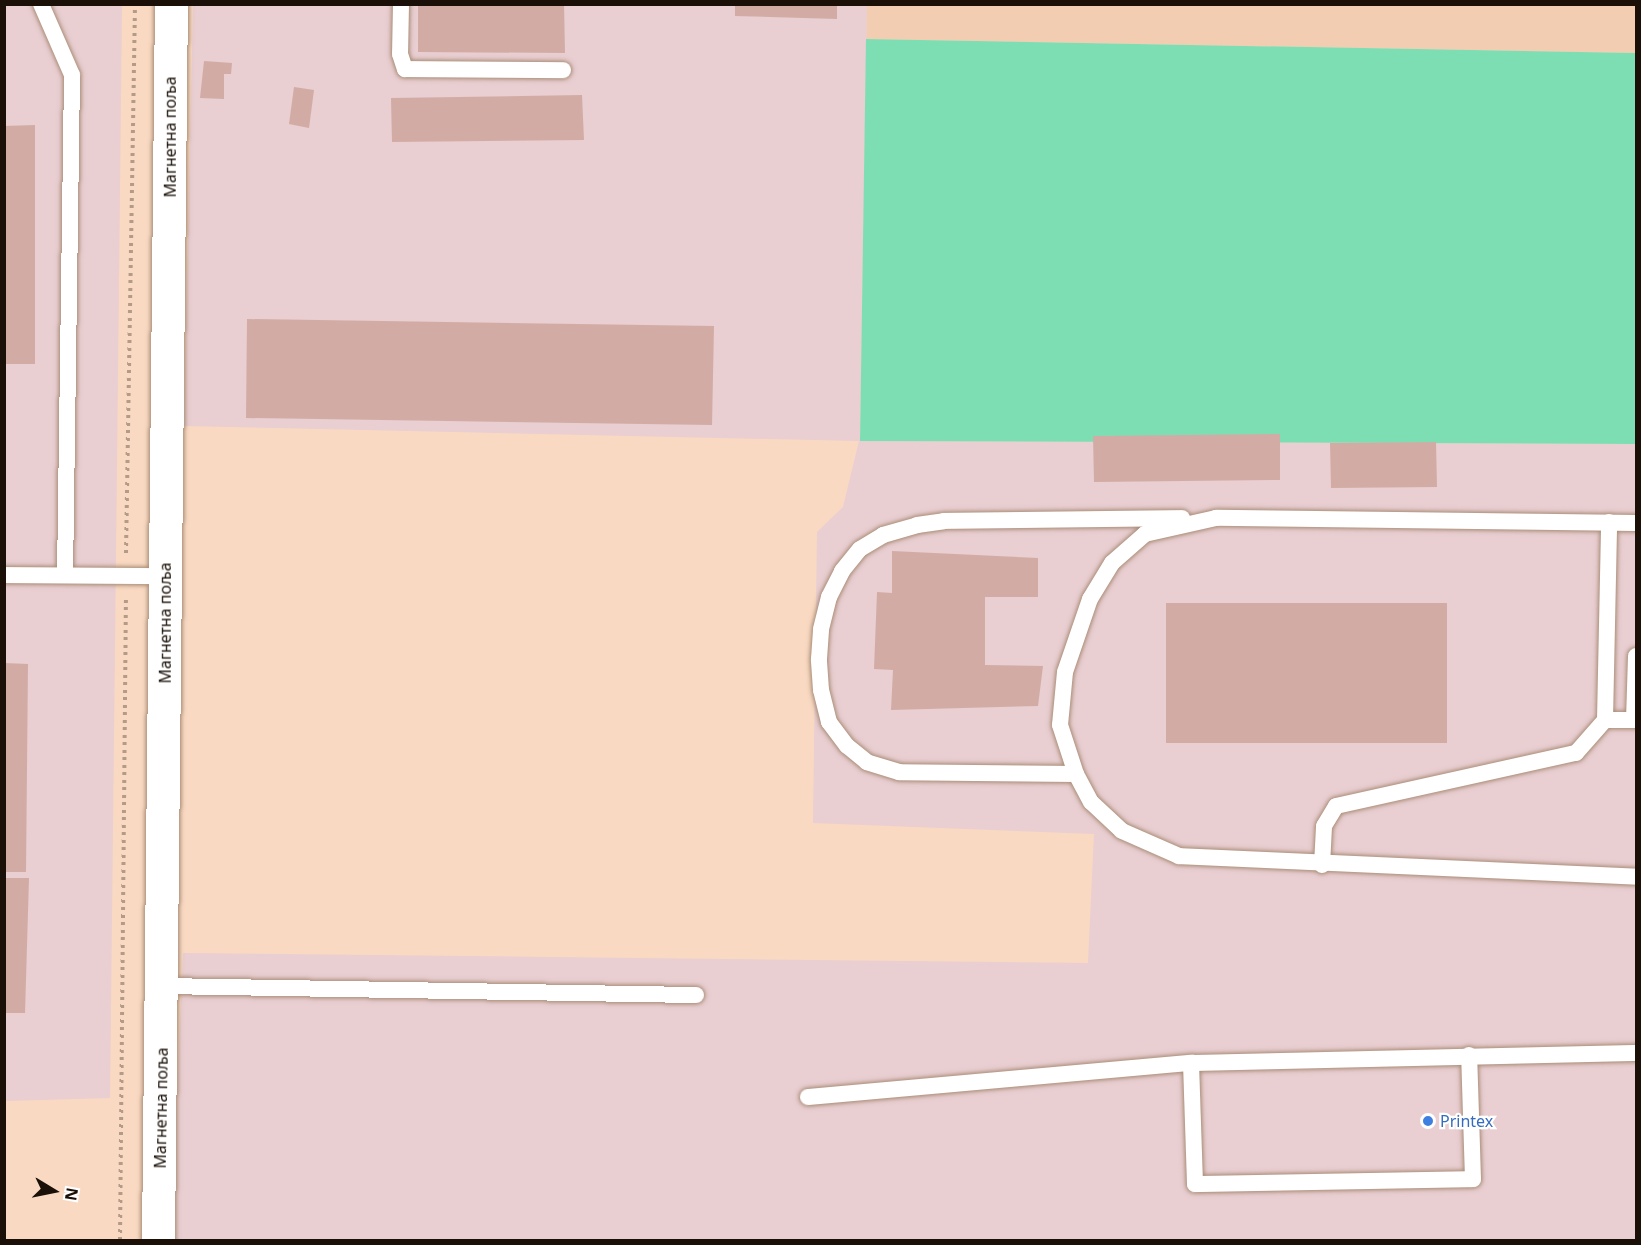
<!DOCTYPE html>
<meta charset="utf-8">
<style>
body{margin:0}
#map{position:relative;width:1641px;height:1245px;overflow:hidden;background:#f9d9c2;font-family:"Noto Sans",sans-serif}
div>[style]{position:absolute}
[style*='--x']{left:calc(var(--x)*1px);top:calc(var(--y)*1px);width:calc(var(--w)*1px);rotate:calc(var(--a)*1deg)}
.built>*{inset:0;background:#f3cdb2}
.industrial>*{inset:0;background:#e9ced2}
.green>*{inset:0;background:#7edeb3}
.building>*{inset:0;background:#d2aca4}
.path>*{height:4px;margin-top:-2px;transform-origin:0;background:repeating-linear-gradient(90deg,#b49b88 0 3px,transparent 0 7.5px)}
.roads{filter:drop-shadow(0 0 2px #aa8d77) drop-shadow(0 0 2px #aa8d77)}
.lane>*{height:16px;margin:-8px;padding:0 8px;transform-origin:8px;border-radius:8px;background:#fff}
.secondary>*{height:33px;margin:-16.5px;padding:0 16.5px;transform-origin:16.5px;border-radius:16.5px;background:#fff}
.dots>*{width:16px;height:16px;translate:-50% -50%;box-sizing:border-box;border:3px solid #fff;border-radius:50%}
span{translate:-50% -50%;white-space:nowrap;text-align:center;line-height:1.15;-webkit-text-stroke:4.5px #fff;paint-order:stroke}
.street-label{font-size:16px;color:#1a1008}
.shop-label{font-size:16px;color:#366cbe}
.left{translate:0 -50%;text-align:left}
.frame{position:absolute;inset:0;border:6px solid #1a1008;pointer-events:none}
.north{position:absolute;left:24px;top:1161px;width:60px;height:60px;-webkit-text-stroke:4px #fff;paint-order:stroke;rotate:100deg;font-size:16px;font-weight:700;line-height:24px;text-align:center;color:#1a1008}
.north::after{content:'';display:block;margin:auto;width:21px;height:27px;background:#1a1008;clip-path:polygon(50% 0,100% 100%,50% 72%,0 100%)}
</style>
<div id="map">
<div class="built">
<i style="clip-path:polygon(867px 4px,1636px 5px,1636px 53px,866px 39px)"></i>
</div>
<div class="industrial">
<i style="clip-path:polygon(4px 5px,122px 5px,110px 1098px,5px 1101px)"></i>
<i style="clip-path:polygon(193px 5px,867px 5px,860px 441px,1636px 444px,1636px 1240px,171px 1240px,183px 953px,1088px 963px,1094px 834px,813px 823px,817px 532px,843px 507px,859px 441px,184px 426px)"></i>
</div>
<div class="green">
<i style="clip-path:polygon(866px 39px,1636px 53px,1636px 444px,860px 441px)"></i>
</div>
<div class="building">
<i style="clip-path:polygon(418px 4px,564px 4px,565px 53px,418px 52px)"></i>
<i style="clip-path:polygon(735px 4px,837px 4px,837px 19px,735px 16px)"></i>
<i style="clip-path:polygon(204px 61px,232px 63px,231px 74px,224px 74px,224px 99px,200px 98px)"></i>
<i style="clip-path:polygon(294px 87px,314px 90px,309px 128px,289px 124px)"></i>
<i style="clip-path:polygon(582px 95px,584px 140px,392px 142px,391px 98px)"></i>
<i style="clip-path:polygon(35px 125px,35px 364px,4px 364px,4px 126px)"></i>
<i style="clip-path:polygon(247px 319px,714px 326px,712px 425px,246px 418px)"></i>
<i style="clip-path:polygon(1280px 434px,1280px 480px,1094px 482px,1093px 436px)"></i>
<i style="clip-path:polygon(1436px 442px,1437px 487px,1331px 488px,1330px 443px)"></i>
<i style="clip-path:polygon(892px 551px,1038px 558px,1038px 597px,985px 597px,985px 665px,1043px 666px,1038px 706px,891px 710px,893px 670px,874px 669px,877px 592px,892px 593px)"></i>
<i style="clip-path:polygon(1166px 603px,1447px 603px,1447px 743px,1166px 743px)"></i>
<i style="clip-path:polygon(4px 663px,28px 664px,26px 872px,4px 872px)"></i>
<i style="clip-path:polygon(4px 878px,29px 878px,25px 1013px,4px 1013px)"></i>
</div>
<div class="path">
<i style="--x:126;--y:553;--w:549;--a:-89.06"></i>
<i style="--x:120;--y:1240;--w:644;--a:-89.47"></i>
</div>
<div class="roads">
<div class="lane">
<i style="--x:41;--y:4;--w:77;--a:66.4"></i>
<i style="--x:72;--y:75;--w:500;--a:90.8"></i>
<i style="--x:401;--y:4;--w:50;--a:91.1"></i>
<i style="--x:400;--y:54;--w:16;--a:72"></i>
<i style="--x:405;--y:69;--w:158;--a:0.4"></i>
<i style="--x:1636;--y:523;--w:420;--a:-179.3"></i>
<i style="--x:1216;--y:518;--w:73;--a:167.3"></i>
<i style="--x:1145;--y:534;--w:44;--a:138.7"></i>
<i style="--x:1112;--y:563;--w:42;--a:121.4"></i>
<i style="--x:1090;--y:599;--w:77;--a:108.9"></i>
<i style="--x:1065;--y:672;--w:53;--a:95.4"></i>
<i style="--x:1060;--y:725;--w:52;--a:71.9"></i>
<i style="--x:1076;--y:774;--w:32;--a:62"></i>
<i style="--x:1091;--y:802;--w:42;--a:43.1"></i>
<i style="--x:1122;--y:831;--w:62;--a:23.7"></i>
<i style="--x:1179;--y:856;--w:457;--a:2.6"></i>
<i style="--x:4;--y:575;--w:162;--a:0.4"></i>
<i style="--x:1605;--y:720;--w:198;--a:-88.8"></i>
<i style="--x:1634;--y:720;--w:64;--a:-88.2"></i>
<i style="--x:1076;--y:774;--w:177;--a:-179.4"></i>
<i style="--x:899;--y:772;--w:34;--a:-163"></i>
<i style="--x:867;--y:762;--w:26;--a:-141"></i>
<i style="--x:847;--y:746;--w:30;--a:-127"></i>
<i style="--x:829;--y:722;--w:33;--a:-104"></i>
<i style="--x:821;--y:690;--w:31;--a:-94"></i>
<i style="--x:819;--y:659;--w:30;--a:-86"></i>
<i style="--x:821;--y:629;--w:33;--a:-76"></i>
<i style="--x:829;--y:597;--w:29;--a:-63"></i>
<i style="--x:842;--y:571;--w:28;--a:-51"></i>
<i style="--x:860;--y:549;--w:27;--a:-31"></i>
<i style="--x:883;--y:535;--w:35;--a:-16"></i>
<i style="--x:917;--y:525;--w:27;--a:-8"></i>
<i style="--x:944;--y:521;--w:238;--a:-0.7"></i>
<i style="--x:1322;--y:865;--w:39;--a:-87"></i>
<i style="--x:1324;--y:826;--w:23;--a:-59"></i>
<i style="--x:1336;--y:806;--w:246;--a:-12.5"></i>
<i style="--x:1576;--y:753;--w:44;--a:-48.7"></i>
<i style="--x:1605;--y:720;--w:31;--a:0"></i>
<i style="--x:162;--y:986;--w:534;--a:0.97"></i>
<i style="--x:1191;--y:1063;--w:121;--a:88.1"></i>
<i style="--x:1195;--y:1184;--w:278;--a:-1"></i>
<i style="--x:1473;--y:1179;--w:124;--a:-91.8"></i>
<i style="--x:808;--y:1097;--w:385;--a:-5.1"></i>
<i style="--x:1191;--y:1063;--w:445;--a:-1.3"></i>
</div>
<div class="secondary">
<i style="--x:158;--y:1240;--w:1236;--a:-89.4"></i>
</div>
</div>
<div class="dots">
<i style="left:1428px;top:1121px;background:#3f7fe0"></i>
</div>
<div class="street-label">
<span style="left:170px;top:137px;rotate:-90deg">Магнетна поља</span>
<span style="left:165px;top:623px;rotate:-90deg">Магнетна поља</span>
<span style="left:161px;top:1108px;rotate:-89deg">Магнетна поља</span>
</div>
<div class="shop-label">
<span class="left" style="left:1440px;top:1121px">Printex</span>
</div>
<div class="frame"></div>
<div class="north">N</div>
</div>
